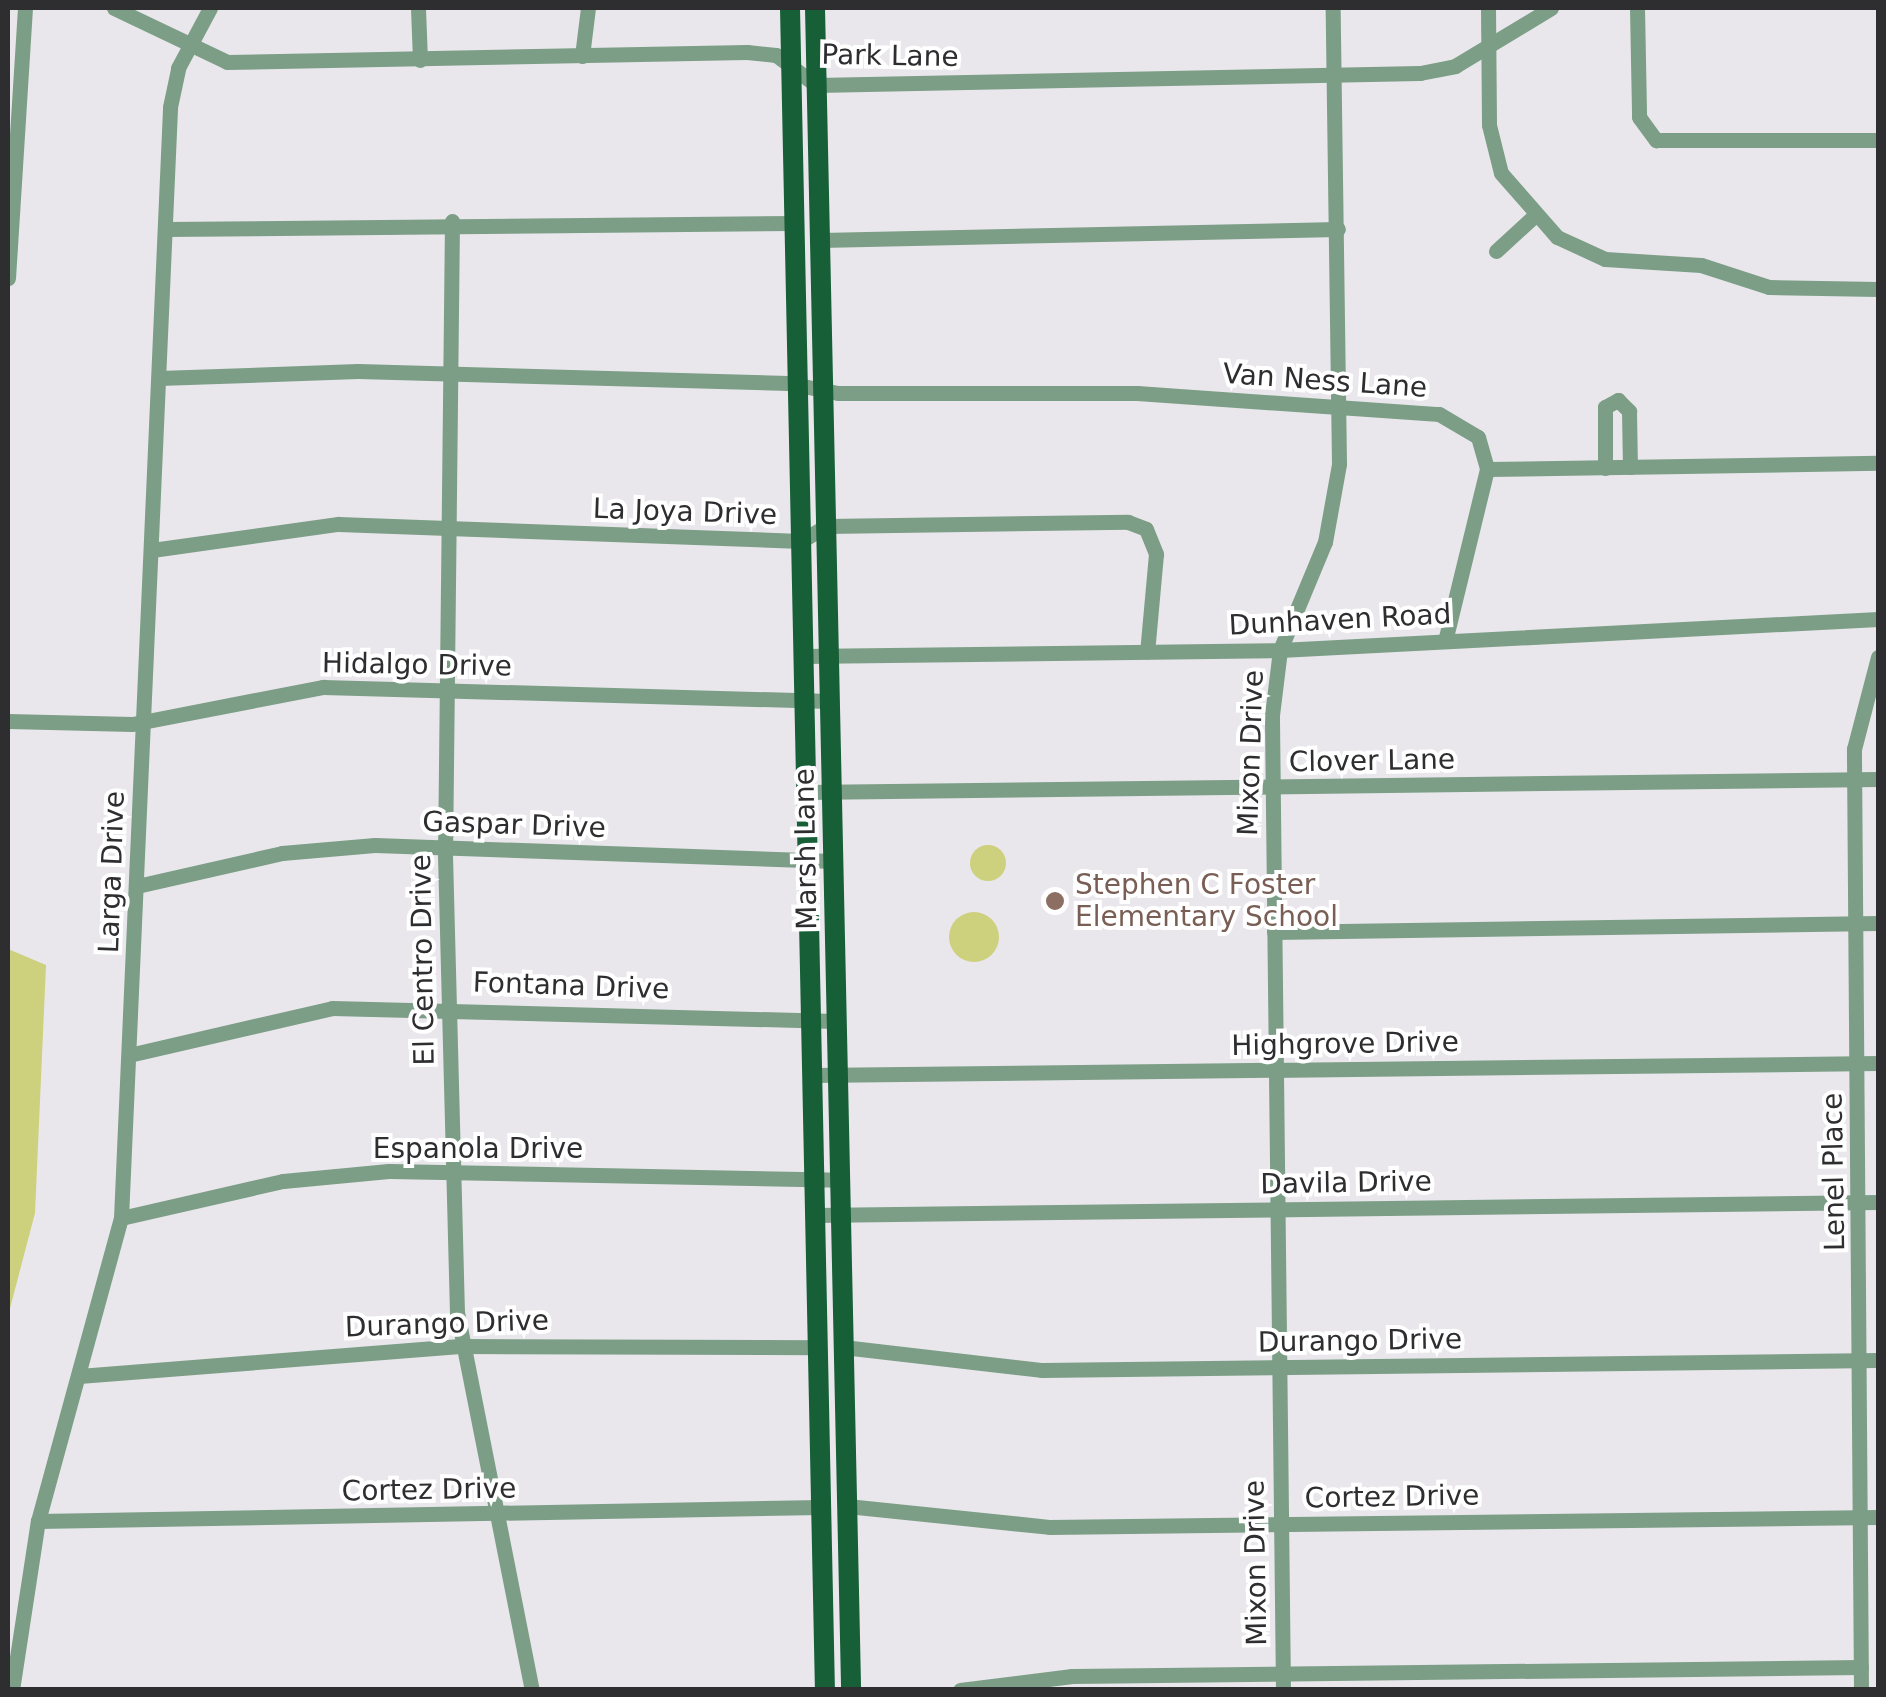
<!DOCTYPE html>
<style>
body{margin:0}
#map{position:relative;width:1886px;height:1697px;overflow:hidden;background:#e9e7ec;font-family:"DejaVu Sans",sans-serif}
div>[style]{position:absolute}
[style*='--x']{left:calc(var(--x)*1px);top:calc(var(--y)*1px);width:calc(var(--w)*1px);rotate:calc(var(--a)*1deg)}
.green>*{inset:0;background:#cdd07d}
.round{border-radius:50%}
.minor>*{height:15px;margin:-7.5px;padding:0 7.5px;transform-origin:7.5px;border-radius:7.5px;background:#7c9e86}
.major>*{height:20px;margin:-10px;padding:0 10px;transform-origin:10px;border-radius:10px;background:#165f37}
.dots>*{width:28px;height:28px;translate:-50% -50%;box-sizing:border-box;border:5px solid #fff;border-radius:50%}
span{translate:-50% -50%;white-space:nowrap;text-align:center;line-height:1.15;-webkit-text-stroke:8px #fff;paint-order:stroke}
.street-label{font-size:28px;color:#2e2d2f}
.education-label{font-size:28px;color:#785e54}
.left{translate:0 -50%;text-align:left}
.frame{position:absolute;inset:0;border:10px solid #2e2d2f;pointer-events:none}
</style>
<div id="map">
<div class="green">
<i class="round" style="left:970px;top:845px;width:36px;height:36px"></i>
<i class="round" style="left:949px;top:912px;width:50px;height:50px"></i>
<i style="clip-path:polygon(8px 949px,46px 965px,35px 1213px,8px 1316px)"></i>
</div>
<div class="minor">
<i style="--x:114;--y:8;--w:125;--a:25.5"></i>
<i style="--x:227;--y:62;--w:520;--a:-1.1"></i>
<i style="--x:747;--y:52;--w:29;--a:6"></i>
<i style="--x:776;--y:55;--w:50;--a:36.9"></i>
<i style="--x:816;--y:85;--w:604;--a:-1.14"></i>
<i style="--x:1420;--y:73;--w:36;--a:-11"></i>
<i style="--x:1455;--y:66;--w:112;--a:-31.1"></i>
<i style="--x:418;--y:8;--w:52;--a:87.8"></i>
<i style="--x:1488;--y:8;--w:117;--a:89.5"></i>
<i style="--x:1489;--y:125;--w:49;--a:76"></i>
<i style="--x:1501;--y:173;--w:85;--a:48.8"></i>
<i style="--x:1557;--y:237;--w:53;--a:24.6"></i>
<i style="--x:1605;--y:259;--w:96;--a:3.6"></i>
<i style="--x:1701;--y:265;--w:71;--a:17.9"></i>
<i style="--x:1769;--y:287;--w:109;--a:1.1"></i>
<i style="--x:1637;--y:8;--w:109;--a:88.9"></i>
<i style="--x:1639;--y:117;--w:29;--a:54"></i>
<i style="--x:1656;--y:140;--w:222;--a:0"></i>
<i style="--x:582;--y:56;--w:48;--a:-82.9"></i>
<i style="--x:452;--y:221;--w:634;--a:90.63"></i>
<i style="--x:445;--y:855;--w:457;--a:88.5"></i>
<i style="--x:457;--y:1312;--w:385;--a:78.8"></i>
<i style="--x:165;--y:229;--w:629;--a:-0.55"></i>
<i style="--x:820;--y:240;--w:518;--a:-1.22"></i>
<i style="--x:1496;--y:251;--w:50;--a:-42.6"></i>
<i style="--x:8;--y:278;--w:271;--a:-86.4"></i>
<i style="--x:159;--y:378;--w:199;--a:-2"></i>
<i style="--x:358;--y:371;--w:430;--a:1.6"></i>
<i style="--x:788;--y:383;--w:51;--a:11.3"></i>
<i style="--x:838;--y:393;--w:299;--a:0"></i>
<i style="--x:1137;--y:393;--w:303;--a:4"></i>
<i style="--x:1439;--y:414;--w:45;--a:30.5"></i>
<i style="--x:1478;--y:437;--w:33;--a:74"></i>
<i style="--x:1487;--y:469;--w:177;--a:103.7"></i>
<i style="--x:1605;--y:468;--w:61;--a:-90"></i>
<i style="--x:1605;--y:407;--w:15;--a:-28"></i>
<i style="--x:1618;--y:400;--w:16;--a:45"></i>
<i style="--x:1629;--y:411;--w:56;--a:89"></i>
<i style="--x:1487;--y:469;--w:391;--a:-0.9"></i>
<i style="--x:152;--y:550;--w:188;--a:-8"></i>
<i style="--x:338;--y:524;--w:463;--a:2.1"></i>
<i style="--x:801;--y:541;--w:29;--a:-31"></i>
<i style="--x:826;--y:526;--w:302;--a:-0.8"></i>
<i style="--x:1128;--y:522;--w:19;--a:21"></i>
<i style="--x:1146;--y:529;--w:27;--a:68"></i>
<i style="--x:1156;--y:554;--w:98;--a:95.2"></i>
<i style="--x:804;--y:656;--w:476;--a:-0.7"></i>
<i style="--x:1280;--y:650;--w:599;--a:-2.97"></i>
<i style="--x:8;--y:721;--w:124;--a:1.4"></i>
<i style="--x:132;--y:724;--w:195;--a:-11"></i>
<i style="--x:323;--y:687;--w:507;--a:1.58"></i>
<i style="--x:806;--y:792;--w:1072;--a:-0.69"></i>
<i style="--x:137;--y:886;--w:149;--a:-12.8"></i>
<i style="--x:282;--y:853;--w:93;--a:-4.9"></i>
<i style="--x:375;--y:845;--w:459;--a:2"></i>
<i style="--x:1274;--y:932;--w:604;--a:-0.85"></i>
<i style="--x:129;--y:1055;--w:208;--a:-13"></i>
<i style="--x:332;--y:1008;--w:504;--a:1.48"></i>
<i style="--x:812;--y:1075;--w:1066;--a:-0.64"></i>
<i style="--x:815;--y:1215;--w:1063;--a:-0.7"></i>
<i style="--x:121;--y:1218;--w:166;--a:-12.9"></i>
<i style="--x:283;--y:1181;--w:106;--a:-5.4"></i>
<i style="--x:389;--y:1171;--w:451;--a:1.1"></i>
<i style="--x:843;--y:1347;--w:199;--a:6.6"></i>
<i style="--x:1041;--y:1370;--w:837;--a:-0.68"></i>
<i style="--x:79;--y:1376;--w:382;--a:-4.5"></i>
<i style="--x:460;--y:1346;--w:358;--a:0.2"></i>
<i style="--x:847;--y:1506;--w:203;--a:5.9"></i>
<i style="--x:1049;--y:1527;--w:829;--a:-0.69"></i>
<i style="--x:38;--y:1521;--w:783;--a:-1.02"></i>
<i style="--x:12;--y:1690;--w:171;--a:-81.3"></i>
<i style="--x:38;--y:1521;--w:314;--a:-74.7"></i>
<i style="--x:121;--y:1218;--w:1112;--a:-87.47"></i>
<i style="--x:170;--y:107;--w:40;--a:-78"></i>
<i style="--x:178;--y:68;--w:68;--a:-61.9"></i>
<i style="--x:960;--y:1690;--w:113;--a:-7.1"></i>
<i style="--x:1072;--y:1676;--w:789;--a:-0.65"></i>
<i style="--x:1283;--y:1690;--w:975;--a:-90.65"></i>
<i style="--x:1272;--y:715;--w:65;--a:-83"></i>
<i style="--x:1280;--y:650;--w:117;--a:-67.4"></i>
<i style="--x:1325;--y:542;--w:79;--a:-79.8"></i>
<i style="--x:1339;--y:464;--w:456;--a:-90.8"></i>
<i style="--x:1861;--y:1690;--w:941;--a:-90.43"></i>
<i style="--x:1854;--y:749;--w:95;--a:-75.4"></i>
</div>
<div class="major">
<i style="--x:790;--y:8;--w:1682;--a:88.81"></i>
<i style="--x:815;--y:8;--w:1682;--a:88.77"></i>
</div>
<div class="dots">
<i style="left:1055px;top:901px;background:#8d6e63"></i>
</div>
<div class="street-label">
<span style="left:890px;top:56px;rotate:1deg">Park Lane</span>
<span style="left:1325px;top:381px;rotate:4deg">Van Ness Lane</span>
<span style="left:685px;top:512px;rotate:2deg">La Joya Drive</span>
<span style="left:1340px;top:620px;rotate:-3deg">Dunhaven Road</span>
<span style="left:417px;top:665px;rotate:1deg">Hidalgo Drive</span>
<span style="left:1251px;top:753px;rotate:-88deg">Mixon Drive</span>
<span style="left:1372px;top:761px;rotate:-1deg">Clover Lane</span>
<span style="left:514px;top:825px;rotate:2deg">Gaspar Drive</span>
<span style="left:806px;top:849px;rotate:-91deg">Marsh Lane</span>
<span style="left:112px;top:872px;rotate:-88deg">Larga Drive</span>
<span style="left:423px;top:960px;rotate:-91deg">El Centro Drive</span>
<span style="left:571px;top:986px;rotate:2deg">Fontana Drive</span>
<span style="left:1345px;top:1044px;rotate:-1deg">Highgrove Drive</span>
<span style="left:478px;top:1149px">Espanola Drive</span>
<span style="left:1834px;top:1172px;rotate:-91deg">Lenel Place</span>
<span style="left:1346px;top:1183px;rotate:-1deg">Davila Drive</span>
<span style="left:447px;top:1324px;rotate:-2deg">Durango Drive</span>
<span style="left:1360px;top:1341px;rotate:-1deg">Durango Drive</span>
<span style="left:429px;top:1490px;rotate:-1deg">Cortez Drive</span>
<span style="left:1392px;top:1497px;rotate:-1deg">Cortez Drive</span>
<span style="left:1256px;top:1563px;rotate:-91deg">Mixon Drive</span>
</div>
<div class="education-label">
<span class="left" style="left:1075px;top:901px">Stephen C Foster<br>Elementary School</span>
</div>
<div class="frame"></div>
</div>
